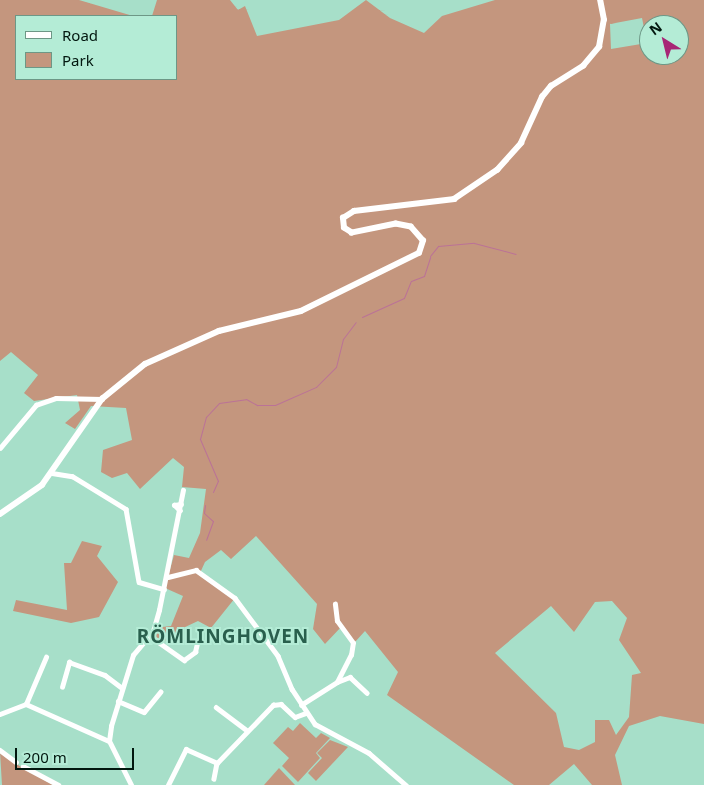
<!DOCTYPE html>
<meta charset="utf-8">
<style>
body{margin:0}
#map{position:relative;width:704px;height:785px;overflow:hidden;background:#a7dfc9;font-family:"Noto Sans",sans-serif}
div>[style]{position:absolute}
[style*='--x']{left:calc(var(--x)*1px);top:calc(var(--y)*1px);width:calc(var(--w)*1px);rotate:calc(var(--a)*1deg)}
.green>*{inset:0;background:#c4967e}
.stream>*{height:1px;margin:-0.5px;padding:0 0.5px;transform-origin:0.5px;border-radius:0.5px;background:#bb7297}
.minor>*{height:4.5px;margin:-2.25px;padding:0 2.25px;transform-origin:2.25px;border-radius:2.25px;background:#fff}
.major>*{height:5.5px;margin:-2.75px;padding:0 2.75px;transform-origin:2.75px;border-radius:2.75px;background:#fff}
span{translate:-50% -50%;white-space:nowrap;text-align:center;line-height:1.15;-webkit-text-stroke:4px #b4ecd6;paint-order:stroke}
.district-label{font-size:19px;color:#295f4d;font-weight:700;letter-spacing:1px}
.legend{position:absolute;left:15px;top:15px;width:162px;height:65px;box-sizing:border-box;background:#b4ecd6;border:1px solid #6d9786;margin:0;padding:6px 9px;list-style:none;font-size:15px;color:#02170f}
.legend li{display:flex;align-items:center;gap:10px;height:25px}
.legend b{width:25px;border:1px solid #6d9786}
.north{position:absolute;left:639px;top:15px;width:50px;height:50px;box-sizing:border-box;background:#b4ecd6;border:1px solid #6d9786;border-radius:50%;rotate:324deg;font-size:14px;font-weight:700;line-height:20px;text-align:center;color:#02170f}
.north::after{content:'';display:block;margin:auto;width:18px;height:22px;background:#a72675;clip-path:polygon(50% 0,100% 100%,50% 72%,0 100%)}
.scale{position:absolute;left:15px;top:748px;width:119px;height:22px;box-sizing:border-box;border:2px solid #02170f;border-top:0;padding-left:6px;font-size:15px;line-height:18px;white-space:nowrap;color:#02170f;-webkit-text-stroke:4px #b4ecd6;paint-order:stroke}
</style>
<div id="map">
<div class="green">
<i style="clip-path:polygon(evenodd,0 0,79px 0,133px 16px,16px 16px,16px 79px,176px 79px,176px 16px,152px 16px,157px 0,230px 0,238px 10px,245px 6px,257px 36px,339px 20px,366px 0,390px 18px,424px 33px,442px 16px,495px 0,704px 0,704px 724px,660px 716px,629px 726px,615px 755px,622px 785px,592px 785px,574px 764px,549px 785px,514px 785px,387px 695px,398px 672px,365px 631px,355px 642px,342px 626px,325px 644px,313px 629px,317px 604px,256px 536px,231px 559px,221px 550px,205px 562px,200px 573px,235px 598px,211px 628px,198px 621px,183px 628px,184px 636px,180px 638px,172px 633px,164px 642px,155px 636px,162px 627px,171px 626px,183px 596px,165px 588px,174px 555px,189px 558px,200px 533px,206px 489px,182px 487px,184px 467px,173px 458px,140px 489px,127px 473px,112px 478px,101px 472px,103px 450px,132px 440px,126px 408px,91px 406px,75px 429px,65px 423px,80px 410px,77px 395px,34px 401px,24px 393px,38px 375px,11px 352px,0 361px,0 0,642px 18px,647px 43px,611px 49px,610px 24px,642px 18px,0 0,649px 25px,679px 25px,679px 55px,649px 55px,649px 25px,0 0,612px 601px,627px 618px,619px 640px,641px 673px,632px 675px,629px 717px,616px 735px,609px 720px,595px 720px,595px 742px,579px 750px,564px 747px,556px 713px,495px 653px,551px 606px,574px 632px,595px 602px,612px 601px)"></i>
<i style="clip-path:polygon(82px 541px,102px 546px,97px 556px,118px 582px,99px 617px,71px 623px,13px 611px,16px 600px,67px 610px,64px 563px,71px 563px)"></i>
<i style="clip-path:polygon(300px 723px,316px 738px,321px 733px,330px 738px,316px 753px,320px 758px,298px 782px,282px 766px,289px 758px,273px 743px,288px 727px,293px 731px)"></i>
<i style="clip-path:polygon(330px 740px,348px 747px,316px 781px,308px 773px,322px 758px,317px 753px)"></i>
<i style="clip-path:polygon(0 752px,18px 765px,53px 785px,2px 785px)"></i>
<i style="clip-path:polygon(279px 768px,295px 785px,264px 785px)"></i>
</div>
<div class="stream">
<i style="--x:430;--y:256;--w:13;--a:-51"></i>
<i style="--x:438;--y:246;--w:36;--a:-5"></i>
<i style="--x:474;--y:243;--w:43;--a:14.7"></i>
<i style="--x:362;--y:317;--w:46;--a:-24.3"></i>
<i style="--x:404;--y:298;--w:18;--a:-68"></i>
<i style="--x:411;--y:281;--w:14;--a:-21"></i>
<i style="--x:424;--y:276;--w:20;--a:-72"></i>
<i style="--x:213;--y:492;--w:12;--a:-66"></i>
<i style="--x:218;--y:481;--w:46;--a:-113.2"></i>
<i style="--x:200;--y:439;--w:23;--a:-75"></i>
<i style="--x:206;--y:417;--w:19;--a:-47"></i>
<i style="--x:219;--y:403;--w:27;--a:-8"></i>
<i style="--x:246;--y:399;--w:13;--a:29"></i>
<i style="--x:257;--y:405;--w:18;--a:0"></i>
<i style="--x:275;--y:405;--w:45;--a:-23.7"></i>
<i style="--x:316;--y:387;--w:28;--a:-45"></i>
<i style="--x:336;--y:367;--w:29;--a:-76"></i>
<i style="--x:343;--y:339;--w:21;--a:-53"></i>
<i style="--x:205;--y:505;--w:8;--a:97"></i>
<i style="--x:204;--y:513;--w:12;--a:42"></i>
<i style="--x:213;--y:521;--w:20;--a:110"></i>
</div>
<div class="minor">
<i style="--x:0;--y:448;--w:56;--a:-50.1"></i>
<i style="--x:36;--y:405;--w:21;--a:-19"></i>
<i style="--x:56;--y:398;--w:46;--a:1.2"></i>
<i style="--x:52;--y:473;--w:20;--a:9"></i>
<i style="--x:72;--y:476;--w:63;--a:31.4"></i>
<i style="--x:126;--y:509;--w:74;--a:79.9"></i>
<i style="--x:139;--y:582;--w:26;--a:16"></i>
<i style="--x:180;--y:511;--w:8;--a:-135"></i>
<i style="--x:174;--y:505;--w:7;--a:-8"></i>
<i style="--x:168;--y:577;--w:29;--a:-14"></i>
<i style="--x:196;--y:570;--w:48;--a:35.7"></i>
<i style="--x:235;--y:598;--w:72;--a:53.4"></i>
<i style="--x:278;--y:656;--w:36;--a:67"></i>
<i style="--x:292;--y:689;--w:42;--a:56.7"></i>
<i style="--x:315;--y:724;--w:61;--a:28.2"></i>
<i style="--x:369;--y:753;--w:49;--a:40.9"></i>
<i style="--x:150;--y:636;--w:42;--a:35.2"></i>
<i style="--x:184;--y:660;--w:14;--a:-36"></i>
<i style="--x:195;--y:652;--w:9;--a:-77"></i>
<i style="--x:337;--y:682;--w:14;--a:-21"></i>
<i style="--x:350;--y:677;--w:23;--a:43"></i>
<i style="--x:62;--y:687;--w:26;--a:-74"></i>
<i style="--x:69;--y:662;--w:38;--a:20"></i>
<i style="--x:105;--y:675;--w:21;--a:37"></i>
<i style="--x:118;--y:701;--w:28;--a:23"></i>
<i style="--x:144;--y:712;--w:26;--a:-51"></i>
<i style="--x:26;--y:704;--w:51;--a:-66.9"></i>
<i style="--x:301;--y:705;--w:43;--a:-32.6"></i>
<i style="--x:337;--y:682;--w:30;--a:-63"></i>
<i style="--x:351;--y:655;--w:12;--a:-81"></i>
<i style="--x:353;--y:643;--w:27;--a:-126"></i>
<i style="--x:337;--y:621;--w:17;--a:-97"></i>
<i style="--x:216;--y:707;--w:39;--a:37"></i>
<i style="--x:0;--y:714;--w:28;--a:-21"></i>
<i style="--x:26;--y:704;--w:91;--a:24"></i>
<i style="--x:0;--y:750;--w:20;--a:37"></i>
<i style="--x:217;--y:763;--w:81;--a:-46"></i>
<i style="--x:273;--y:705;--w:8;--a:-7"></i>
<i style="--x:281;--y:704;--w:19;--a:43"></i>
<i style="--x:295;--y:717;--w:12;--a:-20"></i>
<i style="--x:23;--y:766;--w:40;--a:28"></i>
<i style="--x:131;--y:785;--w:49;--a:-116.6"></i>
<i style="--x:109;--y:741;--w:15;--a:-82"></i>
<i style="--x:111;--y:726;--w:74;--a:-72.8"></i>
<i style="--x:133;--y:655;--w:31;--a:-50"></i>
<i style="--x:153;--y:631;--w:22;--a:-74"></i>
<i style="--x:159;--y:610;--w:122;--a:-78.7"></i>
<i style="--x:168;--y:785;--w:40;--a:-63.4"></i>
<i style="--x:186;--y:749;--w:34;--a:24"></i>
<i style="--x:217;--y:763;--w:16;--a:101"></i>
</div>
<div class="major">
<i style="--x:0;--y:514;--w:51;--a:-34.6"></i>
<i style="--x:42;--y:485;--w:105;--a:-55.1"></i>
<i style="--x:102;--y:399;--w:55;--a:-39.1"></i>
<i style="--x:145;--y:364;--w:81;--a:-24"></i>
<i style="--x:219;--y:331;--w:84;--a:-13.7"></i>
<i style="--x:301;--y:311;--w:131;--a:-26.2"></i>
<i style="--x:419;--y:253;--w:13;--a:-72"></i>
<i style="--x:423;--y:241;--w:18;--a:-131"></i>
<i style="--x:411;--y:227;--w:15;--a:-169"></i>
<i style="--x:396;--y:224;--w:45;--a:168.4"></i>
<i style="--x:352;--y:233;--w:9;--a:-148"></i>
<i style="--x:344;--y:228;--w:10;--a:-96"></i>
<i style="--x:343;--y:218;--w:13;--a:-32"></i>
<i style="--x:354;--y:211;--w:101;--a:-6.8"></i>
<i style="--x:454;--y:199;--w:52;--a:-34"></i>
<i style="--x:497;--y:170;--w:36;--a:-48"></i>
<i style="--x:521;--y:143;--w:51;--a:-65.5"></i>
<i style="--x:542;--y:97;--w:14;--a:-51"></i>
<i style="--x:551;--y:86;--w:38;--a:-32"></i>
<i style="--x:583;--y:66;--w:25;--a:-50"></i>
<i style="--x:599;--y:47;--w:27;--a:-80"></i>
<i style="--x:604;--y:20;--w:20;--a:-101"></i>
</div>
<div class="district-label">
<span style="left:223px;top:637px">RÖMLINGHOVEN</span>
</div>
<ul class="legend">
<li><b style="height:6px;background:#fff"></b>Road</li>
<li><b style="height:14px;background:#c4967e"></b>Park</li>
</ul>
<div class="north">N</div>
<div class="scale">200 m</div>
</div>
